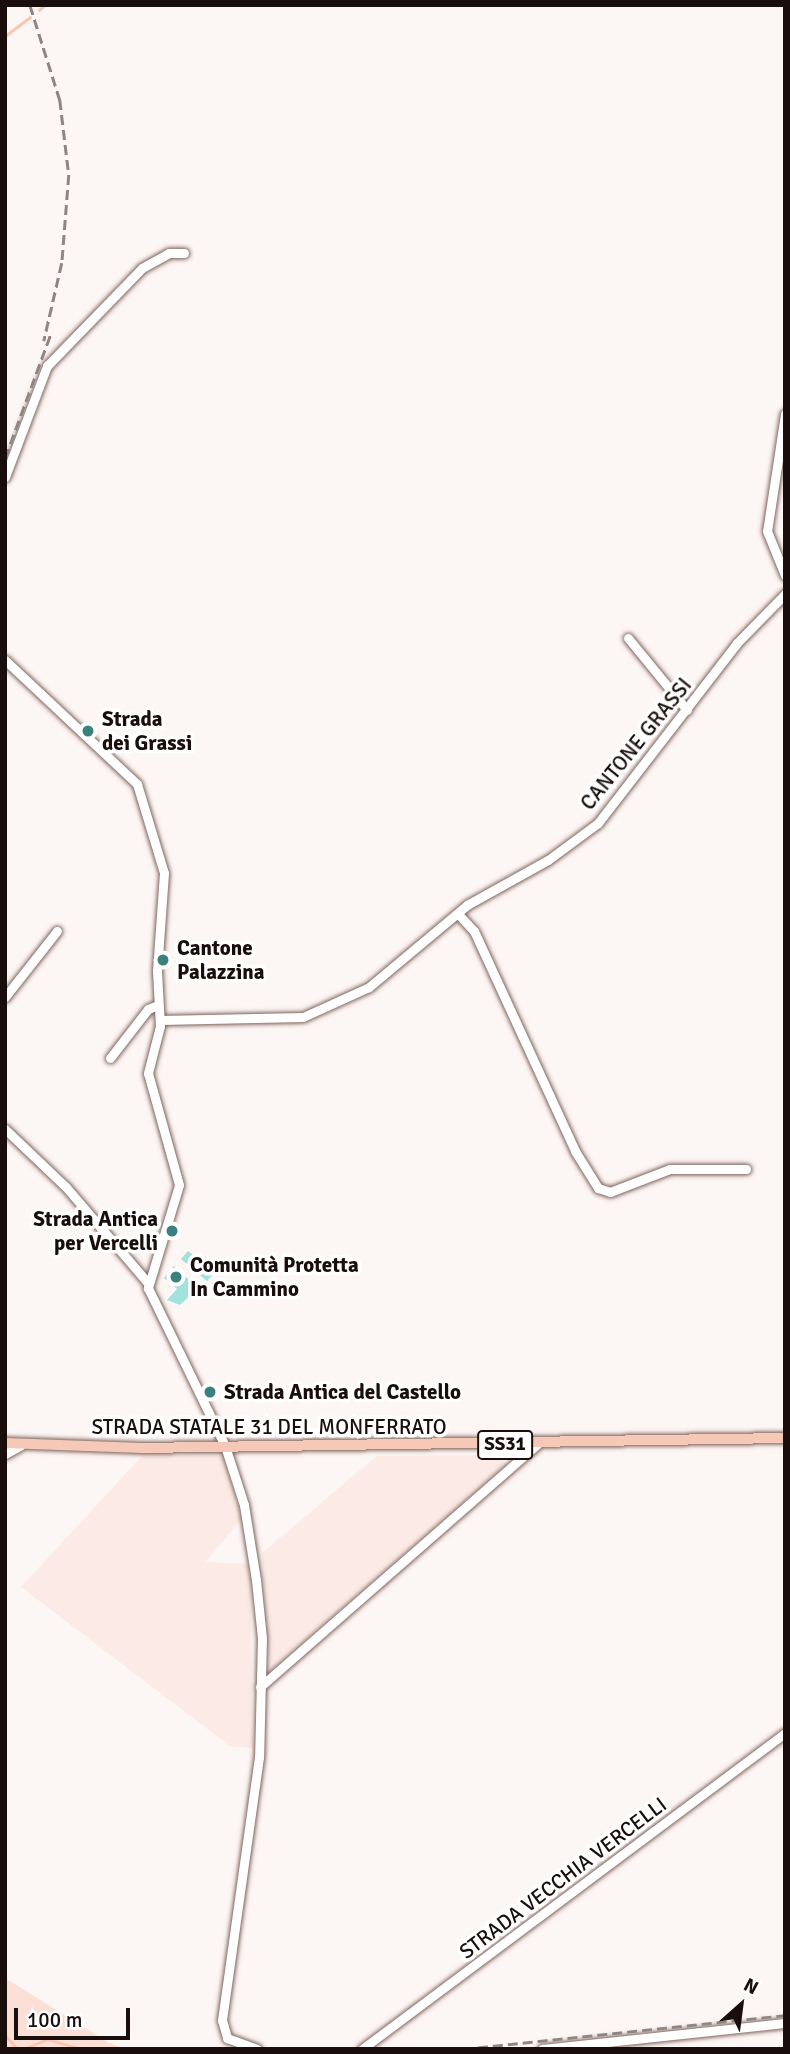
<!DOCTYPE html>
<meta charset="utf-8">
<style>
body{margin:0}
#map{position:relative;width:790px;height:2054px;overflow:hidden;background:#fcf6f4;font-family:Signika,sans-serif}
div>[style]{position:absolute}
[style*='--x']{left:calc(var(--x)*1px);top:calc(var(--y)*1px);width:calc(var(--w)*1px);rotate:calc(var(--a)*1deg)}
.built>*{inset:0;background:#fbeae5}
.green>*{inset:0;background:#fbdfd6}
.stream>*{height:2.5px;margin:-1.25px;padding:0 1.25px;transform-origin:1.25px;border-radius:1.25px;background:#fac6b4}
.building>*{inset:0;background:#a2e2dd}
.roads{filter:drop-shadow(0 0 2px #80655c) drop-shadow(0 0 2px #80655c)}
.minor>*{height:9px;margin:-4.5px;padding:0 4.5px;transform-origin:4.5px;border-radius:4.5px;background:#fff}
.major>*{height:10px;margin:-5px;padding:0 5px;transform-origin:5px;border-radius:5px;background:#f6c8b8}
.rail>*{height:2.5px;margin-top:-1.25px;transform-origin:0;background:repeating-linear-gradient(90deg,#8e8683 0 10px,transparent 0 15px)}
.dots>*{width:19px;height:19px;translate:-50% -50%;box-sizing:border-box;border:4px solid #fff;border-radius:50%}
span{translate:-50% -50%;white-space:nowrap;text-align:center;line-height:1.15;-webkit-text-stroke:7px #fff;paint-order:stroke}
.shield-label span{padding:2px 5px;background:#fff;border:2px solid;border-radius:5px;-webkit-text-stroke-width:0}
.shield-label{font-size:19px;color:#190e0b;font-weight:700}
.poi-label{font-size:21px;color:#190e0b;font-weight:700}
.left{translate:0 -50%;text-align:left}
.right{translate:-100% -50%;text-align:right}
.street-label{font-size:21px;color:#190e0b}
.frame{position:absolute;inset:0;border:7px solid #190e0b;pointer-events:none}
.north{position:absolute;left:706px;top:1970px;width:70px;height:70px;-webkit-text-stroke:5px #fff;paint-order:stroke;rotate:28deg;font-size:19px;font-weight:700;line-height:28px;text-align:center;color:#190e0b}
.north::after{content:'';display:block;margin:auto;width:24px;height:32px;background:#190e0b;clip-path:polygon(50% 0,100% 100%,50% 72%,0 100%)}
.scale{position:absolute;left:14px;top:2008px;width:116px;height:32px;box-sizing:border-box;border:4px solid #190e0b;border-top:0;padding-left:9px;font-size:21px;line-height:24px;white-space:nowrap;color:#190e0b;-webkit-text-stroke:5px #fff;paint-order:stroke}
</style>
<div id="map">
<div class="built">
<i style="clip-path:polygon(144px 1454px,223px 1456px,242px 1519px,205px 1562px,250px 1564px,253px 1748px,230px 1746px,21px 1587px)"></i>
<i style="clip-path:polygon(499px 1455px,506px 1465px,270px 1670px,262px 1553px,377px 1456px)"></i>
</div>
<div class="green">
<i style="clip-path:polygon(5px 1978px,109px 2043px,127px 2049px,5px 2049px)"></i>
</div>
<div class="stream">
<i style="--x:39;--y:10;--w:8;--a:-40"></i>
<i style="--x:5;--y:36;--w:31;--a:-37"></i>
<i style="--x:5;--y:2035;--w:19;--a:47"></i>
<i style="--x:24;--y:2049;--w:26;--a:-23"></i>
<i style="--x:48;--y:2039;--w:34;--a:17"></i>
</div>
<div class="building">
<i style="clip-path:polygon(188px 1251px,215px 1272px,207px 1281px,181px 1259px)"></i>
<i style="clip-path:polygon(174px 1266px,198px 1288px,180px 1305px,167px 1300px,177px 1289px,164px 1278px)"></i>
</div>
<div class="roads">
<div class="minor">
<i style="--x:785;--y:414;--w:118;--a:98.7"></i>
<i style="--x:767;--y:531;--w:48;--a:67.8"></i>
<i style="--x:5;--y:477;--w:119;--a:-69.3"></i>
<i style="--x:47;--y:366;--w:136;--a:-45.9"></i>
<i style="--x:142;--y:268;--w:31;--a:-29"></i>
<i style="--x:169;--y:253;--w:15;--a:0"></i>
<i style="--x:628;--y:638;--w:93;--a:50.7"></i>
<i style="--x:5;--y:660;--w:181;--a:43.2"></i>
<i style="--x:137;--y:784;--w:93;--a:73.1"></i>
<i style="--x:164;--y:873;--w:98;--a:94.1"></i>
<i style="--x:157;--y:971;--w:55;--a:86.9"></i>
<i style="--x:160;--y:1026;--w:49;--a:104.3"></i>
<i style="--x:148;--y:1073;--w:116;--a:74.5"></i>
<i style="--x:179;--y:1185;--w:108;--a:106.8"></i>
<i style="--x:148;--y:1288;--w:176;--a:64"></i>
<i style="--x:225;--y:1446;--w:62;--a:72.1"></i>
<i style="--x:244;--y:1505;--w:76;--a:80.9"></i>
<i style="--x:256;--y:1580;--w:58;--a:84.1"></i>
<i style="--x:262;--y:1638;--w:119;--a:91.4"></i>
<i style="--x:259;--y:1757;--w:266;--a:98"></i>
<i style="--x:222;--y:2020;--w:19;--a:74"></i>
<i style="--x:227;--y:2038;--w:32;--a:20"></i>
<i style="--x:459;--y:915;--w:22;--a:47"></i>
<i style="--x:474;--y:931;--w:242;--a:65.3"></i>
<i style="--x:575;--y:1151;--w:44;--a:58.1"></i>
<i style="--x:598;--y:1188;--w:13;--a:18"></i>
<i style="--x:610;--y:1192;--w:64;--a:-21"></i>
<i style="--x:670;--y:1169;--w:76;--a:0"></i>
<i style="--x:5;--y:997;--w:84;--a:-51.8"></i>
<i style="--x:160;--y:1020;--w:143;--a:-1.2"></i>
<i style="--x:303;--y:1017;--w:72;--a:-24.4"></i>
<i style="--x:369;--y:987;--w:128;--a:-39.9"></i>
<i style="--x:467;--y:905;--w:93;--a:-29.1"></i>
<i style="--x:548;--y:860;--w:62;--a:-36.5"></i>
<i style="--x:598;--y:823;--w:227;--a:-52.3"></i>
<i style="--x:737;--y:643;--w:69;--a:-45.6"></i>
<i style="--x:110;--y:1058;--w:62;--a:-52.2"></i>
<i style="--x:148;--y:1009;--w:11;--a:-22"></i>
<i style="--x:5;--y:1129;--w:84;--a:43.6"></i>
<i style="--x:66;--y:1187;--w:126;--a:49.5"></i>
<i style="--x:5;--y:1454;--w:18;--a:-29"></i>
<i style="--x:260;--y:1687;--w:369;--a:-41.2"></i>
<i style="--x:362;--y:2049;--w:528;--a:-36.76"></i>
<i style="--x:542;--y:2049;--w:244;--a:-6.1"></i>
</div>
<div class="major">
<i style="--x:5;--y:1443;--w:137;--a:2.1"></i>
<i style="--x:142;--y:1448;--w:643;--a:-0.89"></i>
</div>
</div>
<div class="rail">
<i style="--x:30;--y:5;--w:100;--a:72.5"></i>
<i style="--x:60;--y:100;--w:76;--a:83.2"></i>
<i style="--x:69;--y:175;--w:88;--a:94.5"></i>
<i style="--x:62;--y:263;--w:80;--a:103"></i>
<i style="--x:5;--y:458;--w:133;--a:-69.8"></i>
<i style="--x:463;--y:2049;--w:324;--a:-6"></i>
</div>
<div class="dots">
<i style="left:88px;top:731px;background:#3a817d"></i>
<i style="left:163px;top:960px;background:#3a817d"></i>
<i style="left:172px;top:1231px;background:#3a817d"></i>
<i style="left:176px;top:1277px;background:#3a817d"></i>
<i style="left:210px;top:1392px;background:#3a817d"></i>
</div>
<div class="shield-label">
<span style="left:505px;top:1445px">SS31</span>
</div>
<div class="poi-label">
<span class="left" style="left:102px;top:731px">Strada<br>dei Grassi</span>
<span class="left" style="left:177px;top:960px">Cantone<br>Palazzina</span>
<span class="right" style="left:158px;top:1231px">Strada Antica<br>per Vercelli</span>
<span class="left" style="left:190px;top:1277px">Comunità Protetta<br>In Cammino</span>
<span class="left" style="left:224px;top:1392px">Strada Antica del Castello</span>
</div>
<div class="street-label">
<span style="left:636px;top:744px;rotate:-51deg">CANTONE GRASSI</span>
<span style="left:269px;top:1427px">STRADA STATALE 31 DEL MONFERRATO</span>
<span style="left:563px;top:1878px;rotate:-37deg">STRADA VECCHIA VERCELLI</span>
</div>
<div class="frame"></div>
<div class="north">N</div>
<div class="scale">100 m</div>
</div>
